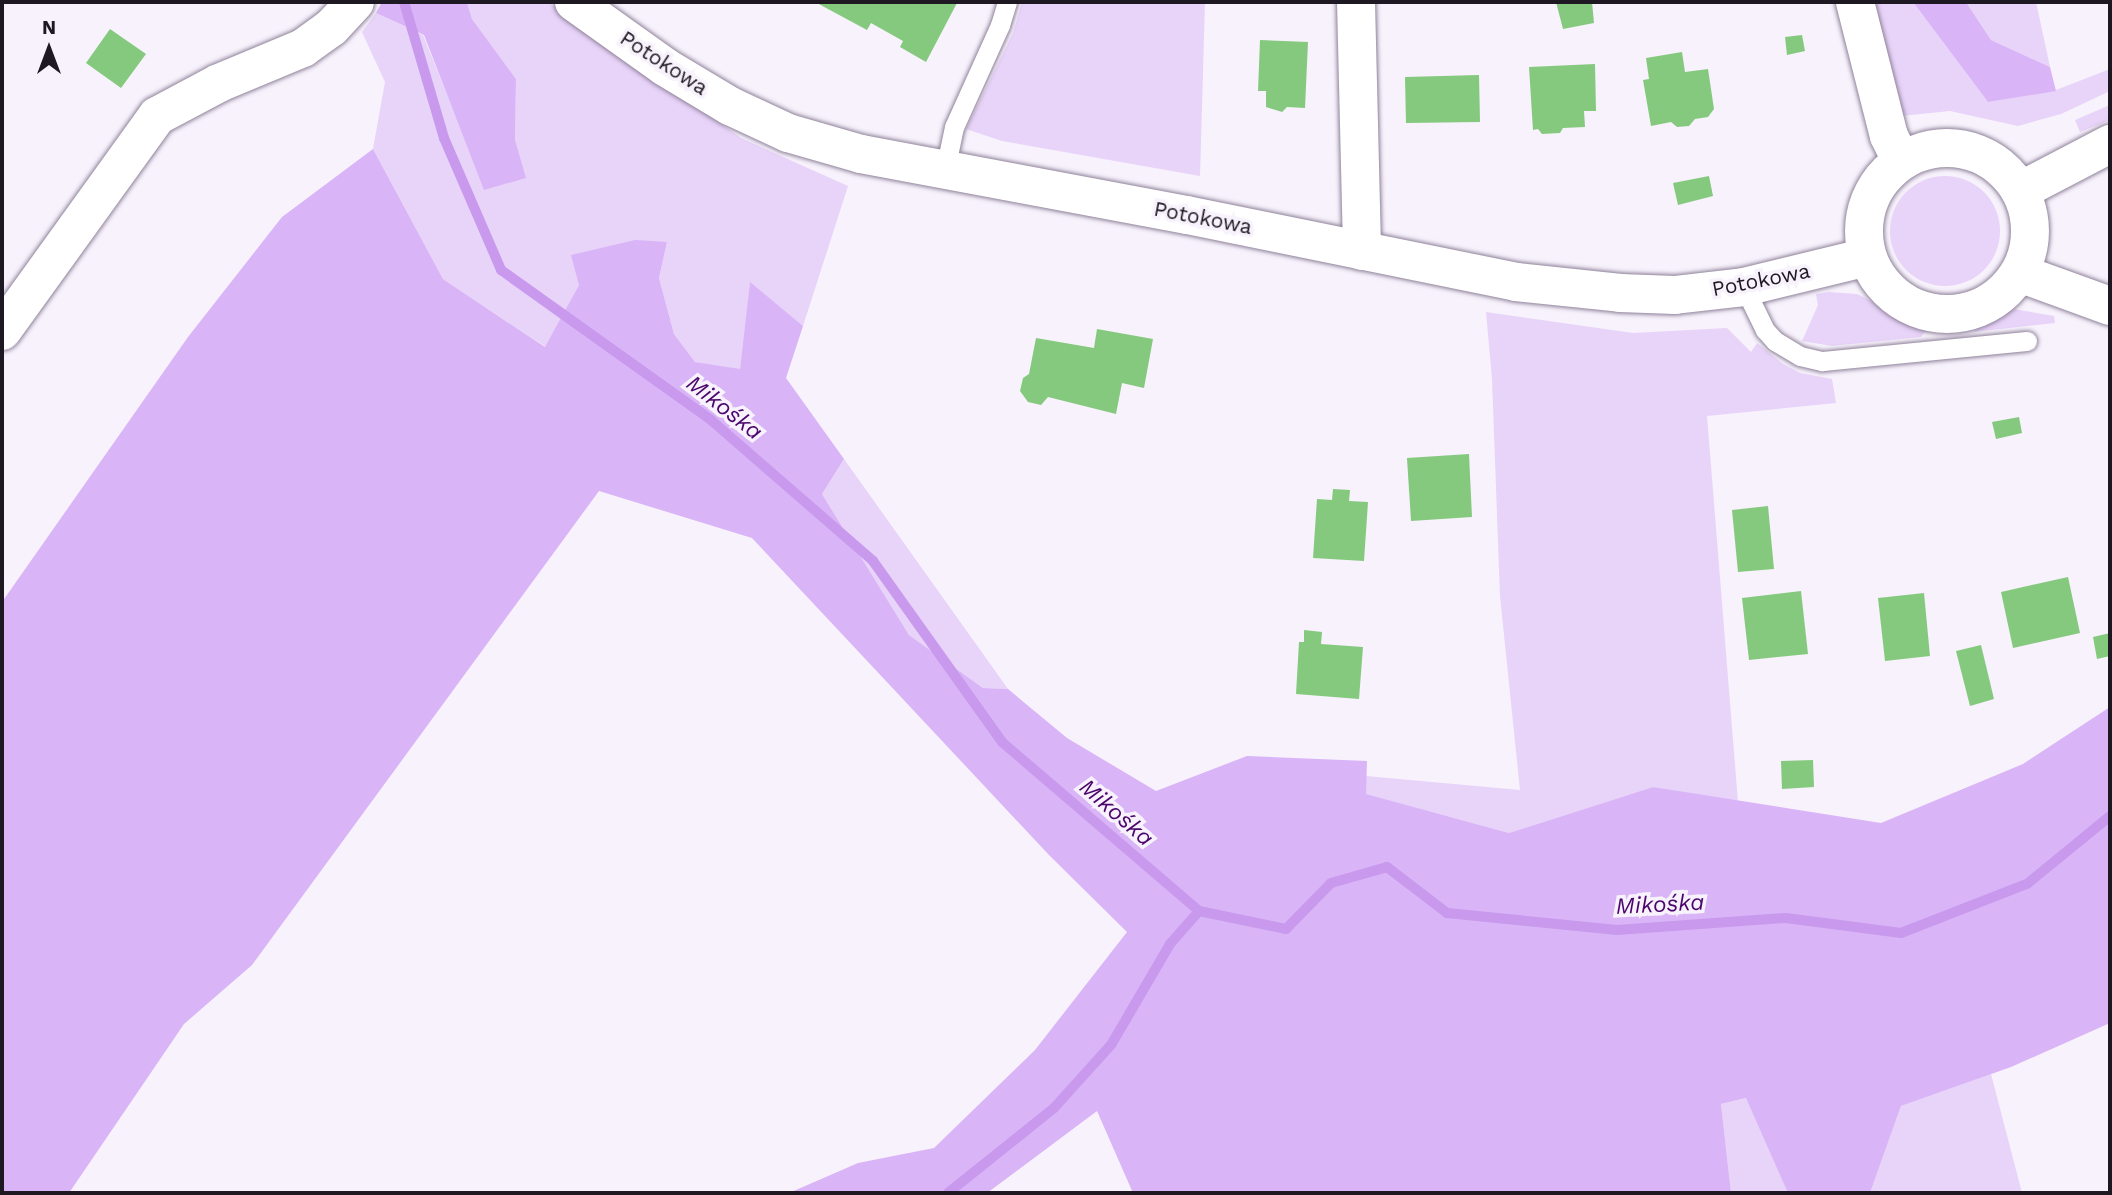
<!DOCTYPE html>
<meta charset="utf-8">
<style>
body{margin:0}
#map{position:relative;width:2112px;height:1195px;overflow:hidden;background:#f7f2fc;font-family:"Work Sans",sans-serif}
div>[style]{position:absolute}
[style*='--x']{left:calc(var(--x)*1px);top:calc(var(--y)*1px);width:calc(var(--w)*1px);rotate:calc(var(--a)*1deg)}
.green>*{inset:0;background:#e8d3f9}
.round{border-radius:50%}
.forest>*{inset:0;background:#d9b4f7}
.stream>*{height:10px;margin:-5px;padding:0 5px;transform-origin:5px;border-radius:5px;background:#c899ec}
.building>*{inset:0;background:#85c97e}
.roads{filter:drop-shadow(0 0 2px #8f829a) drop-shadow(0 0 2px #8f829a)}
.service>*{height:19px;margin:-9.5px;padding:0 9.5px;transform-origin:9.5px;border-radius:9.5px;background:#fff}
.minor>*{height:38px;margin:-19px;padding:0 19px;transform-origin:19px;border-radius:19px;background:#fff}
.tertiary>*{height:38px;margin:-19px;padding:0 19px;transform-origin:19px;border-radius:19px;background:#fff}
.tertiary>.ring{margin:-19px;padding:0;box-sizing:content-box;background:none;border:38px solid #fff;border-radius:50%}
span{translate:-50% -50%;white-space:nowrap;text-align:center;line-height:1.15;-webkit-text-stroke:7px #f7f2fc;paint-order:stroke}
.street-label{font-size:21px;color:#1d1821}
.water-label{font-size:23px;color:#4a066c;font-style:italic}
.frame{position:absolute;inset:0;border:4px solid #1d1821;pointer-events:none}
.north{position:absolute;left:14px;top:14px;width:70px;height:70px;-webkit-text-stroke:5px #f7f2fc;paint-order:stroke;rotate:0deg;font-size:19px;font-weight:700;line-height:28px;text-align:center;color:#1d1821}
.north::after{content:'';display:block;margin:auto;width:24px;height:32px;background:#1d1821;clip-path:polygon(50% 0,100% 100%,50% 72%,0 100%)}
</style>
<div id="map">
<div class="green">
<i style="clip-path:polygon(467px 2px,548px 2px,741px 138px,848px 186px,803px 326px,750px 283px,740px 370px,695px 362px,674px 334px,659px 278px,667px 242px,579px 285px,546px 347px,443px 279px,373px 149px,385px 82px,362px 32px,376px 13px,423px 35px,485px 189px,525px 178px,515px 140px,516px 79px,472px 19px)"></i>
<i style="clip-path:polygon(1022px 2px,1205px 2px,1200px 176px,1002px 141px,966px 129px,1013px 33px)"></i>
<i style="clip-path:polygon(1873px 2px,1913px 2px,1988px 102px,2056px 90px,2110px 69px,2110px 91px,2061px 114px,2018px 126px,1950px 111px,1901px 116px)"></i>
<i style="clip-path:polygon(1966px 2px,2036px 2px,2050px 67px,1991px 40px)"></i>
<i style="clip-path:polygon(2110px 105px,2110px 120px,2080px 132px,2075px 120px)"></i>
<i class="round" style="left:1890px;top:176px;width:110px;height:110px"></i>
<i style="clip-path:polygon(1829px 292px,1857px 294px,1914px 322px,1931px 326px,1970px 324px,2014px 309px,2054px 316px,2055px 323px,1974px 332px,1976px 327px,1925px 332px,1921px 337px,1832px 346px,1802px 341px,1818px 305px,1816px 294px)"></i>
<i style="clip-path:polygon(1486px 312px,1633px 333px,1727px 328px,1751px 352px,1757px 343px,1783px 364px,1800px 373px,1832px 379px,1836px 403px,1707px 416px,1738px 802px,1653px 787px,1509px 833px,1365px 794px,1366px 776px,1520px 790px,1500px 596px,1492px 379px)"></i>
<i style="clip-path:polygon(844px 459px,1008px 689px,983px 688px,909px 635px,822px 494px)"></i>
<i style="clip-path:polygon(1991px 1074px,2022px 1193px,1870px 1193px,1901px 1106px)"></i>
<i style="clip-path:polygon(1747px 1098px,1788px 1193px,1731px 1193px,1721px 1104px)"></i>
</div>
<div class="forest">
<i style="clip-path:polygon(382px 2px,467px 2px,472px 19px,516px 79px,515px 140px,526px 178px,484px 190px,424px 35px,376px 13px)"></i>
<i style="clip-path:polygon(1913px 2px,1966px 2px,1991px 40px,2050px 67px,2056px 91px,1988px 102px)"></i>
<i style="clip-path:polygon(373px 149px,443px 279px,545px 347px,579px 285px,571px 255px,635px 240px,667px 242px,659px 278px,674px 334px,695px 362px,740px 369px,750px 282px,803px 326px,786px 378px,844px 459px,822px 494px,909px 635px,983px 688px,1008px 689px,1067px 738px,1156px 791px,1247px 756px,1367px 761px,1366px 794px,1509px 833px,1653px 787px,1881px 823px,2023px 764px,2110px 707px,2110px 1023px,2011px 1067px,1901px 1106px,1870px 1193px,1788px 1193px,1746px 1098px,1721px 1104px,1731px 1193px,1133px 1193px,1097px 1111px,987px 1193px,789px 1193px,858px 1163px,934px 1148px,1035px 1050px,1127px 932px,1049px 855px,752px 538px,599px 491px,252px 965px,184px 1024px,69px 1193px,2px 1193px,2px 602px,188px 337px,282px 217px)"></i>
</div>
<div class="stream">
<i style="--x:404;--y:2;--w:142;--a:73.6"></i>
<i style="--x:444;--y:138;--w:144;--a:66.6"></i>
<i style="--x:501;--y:270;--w:258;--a:35.5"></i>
<i style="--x:711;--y:420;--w:215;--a:41"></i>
<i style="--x:873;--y:561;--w:222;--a:54.5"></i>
<i style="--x:1002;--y:742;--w:260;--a:40.6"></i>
<i style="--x:1199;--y:911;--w:89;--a:11.7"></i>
<i style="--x:1286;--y:929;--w:64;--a:-45.6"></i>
<i style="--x:1331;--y:883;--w:58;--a:-15.9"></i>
<i style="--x:1387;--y:867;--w:76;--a:37.5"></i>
<i style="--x:1447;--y:913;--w:171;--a:5.7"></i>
<i style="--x:1617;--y:930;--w:169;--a:-4.1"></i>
<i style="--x:1786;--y:918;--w:116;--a:7.4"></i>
<i style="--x:1901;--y:933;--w:135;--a:-21.3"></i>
<i style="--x:2027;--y:884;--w:107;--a:-39.3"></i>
<i style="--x:948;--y:1193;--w:136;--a:-38.7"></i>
<i style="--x:1054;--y:1108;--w:85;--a:-47.9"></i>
<i style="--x:1111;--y:1045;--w:117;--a:-59.7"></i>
<i style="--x:1170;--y:944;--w:44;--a:-48.7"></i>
</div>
<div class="building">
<i style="clip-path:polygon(815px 2px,954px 2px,957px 3px,926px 62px,900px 47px,903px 41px,871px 23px,867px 30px)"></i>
<i style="clip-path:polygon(1556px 2px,1592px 2px,1594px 23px,1563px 29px)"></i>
<i style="clip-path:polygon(110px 29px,146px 54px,121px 88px,86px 63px)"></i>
<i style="clip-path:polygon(1802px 35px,1805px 51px,1787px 55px,1785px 37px)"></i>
<i style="clip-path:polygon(1260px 40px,1308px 42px,1305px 108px,1287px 107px,1282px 112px,1266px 107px,1266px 91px,1258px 91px)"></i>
<i style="clip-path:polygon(1682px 52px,1685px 72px,1708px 69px,1714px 109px,1708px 117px,1695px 119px,1689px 126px,1677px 127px,1671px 122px,1651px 126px,1643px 80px,1649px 79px,1646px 58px)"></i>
<i style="clip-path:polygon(1595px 64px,1596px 111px,1584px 111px,1585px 127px,1563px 128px,1560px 133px,1542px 134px,1538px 129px,1533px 130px,1529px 67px)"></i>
<i style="clip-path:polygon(1479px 75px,1480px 122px,1406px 123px,1405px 77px)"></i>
<i style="clip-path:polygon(1709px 176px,1713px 196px,1678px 205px,1673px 183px)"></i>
<i style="clip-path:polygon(1097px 329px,1153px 339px,1144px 388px,1122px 383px,1116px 414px,1048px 397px,1041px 405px,1028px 402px,1020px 391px,1023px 378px,1029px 374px,1036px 338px,1094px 348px)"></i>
<i style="clip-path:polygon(2019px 417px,2022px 433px,1996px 439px,1992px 422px)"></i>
<i style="clip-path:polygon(1469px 454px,1472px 517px,1411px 521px,1407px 458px)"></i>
<i style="clip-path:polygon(1333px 489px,1350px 490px,1349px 501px,1368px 502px,1364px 561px,1313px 558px,1317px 499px,1332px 500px)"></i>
<i style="clip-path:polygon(1768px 506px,1774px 569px,1738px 572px,1732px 510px)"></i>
<i style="clip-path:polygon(2068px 577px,2080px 633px,2013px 648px,2001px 592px)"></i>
<i style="clip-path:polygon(1801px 591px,1808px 654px,1749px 660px,1742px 598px)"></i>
<i style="clip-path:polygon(1924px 593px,1930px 656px,1885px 661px,1878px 598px)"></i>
<i style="clip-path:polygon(1304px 630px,1322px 632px,1321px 644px,1363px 647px,1359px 699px,1296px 694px,1299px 642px,1304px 642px)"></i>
<i style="clip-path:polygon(2110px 633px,2110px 656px,2097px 659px,2093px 637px)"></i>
<i style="clip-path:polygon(1981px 645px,1994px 699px,1970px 706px,1956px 651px)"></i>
<i style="clip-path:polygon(1813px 760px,1814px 787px,1782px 789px,1781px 761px)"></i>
</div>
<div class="roads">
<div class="service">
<i style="--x:945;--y:170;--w:44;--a:-78.2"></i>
<i style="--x:954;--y:127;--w:112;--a:-65.7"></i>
<i style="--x:1000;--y:25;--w:24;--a:-73"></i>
<i style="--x:1744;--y:287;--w:48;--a:64"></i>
<i style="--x:1765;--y:330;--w:15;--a:48"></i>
<i style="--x:1775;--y:341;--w:29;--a:31"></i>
<i style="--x:1800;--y:356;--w:23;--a:13"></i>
<i style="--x:1822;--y:361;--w:206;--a:-5.6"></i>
</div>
<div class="minor">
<i style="--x:574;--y:2;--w:112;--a:35.5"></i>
<i style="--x:665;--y:67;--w:76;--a:31"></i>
<i style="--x:730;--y:106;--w:64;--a:25"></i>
<i style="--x:788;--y:133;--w:76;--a:16"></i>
<i style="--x:861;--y:154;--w:332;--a:10.6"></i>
<i style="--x:1187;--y:215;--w:336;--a:11.5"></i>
<i style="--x:1516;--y:282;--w:105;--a:6"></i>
<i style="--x:1620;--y:293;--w:55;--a:2.1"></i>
<i style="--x:1675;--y:295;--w:69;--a:-6.6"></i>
<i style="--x:1744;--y:287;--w:127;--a:-13.7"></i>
<i style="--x:1356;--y:2;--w:249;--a:88.6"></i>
<i style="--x:1855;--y:2;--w:138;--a:75.8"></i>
<i style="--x:1889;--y:136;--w:28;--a:64"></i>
<i style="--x:2019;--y:273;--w:97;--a:19.9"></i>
<i style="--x:2;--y:331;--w:265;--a:-54.2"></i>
<i style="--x:157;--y:116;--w:70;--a:-28"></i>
<i style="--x:219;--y:83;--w:91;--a:-22.6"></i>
<i style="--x:303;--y:48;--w:34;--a:-36"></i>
<i style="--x:331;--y:28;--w:35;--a:-47"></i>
</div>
<div class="tertiary">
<i class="ring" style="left:1864px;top:148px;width:128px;height:128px"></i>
<i style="--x:2020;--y:191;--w:102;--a:-27.6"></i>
</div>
</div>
<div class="street-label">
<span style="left:664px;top:63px;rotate:33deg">Potokowa</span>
<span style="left:1203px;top:218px;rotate:11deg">Potokowa</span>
<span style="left:1761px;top:280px;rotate:-11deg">Potokowa</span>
</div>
<div class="water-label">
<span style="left:724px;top:408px;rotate:38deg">Mikośka</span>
<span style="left:1116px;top:813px;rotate:41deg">Mikośka</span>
<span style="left:1660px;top:905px;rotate:-3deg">Mikośka</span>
</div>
<div class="frame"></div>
<div class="north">N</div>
</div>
